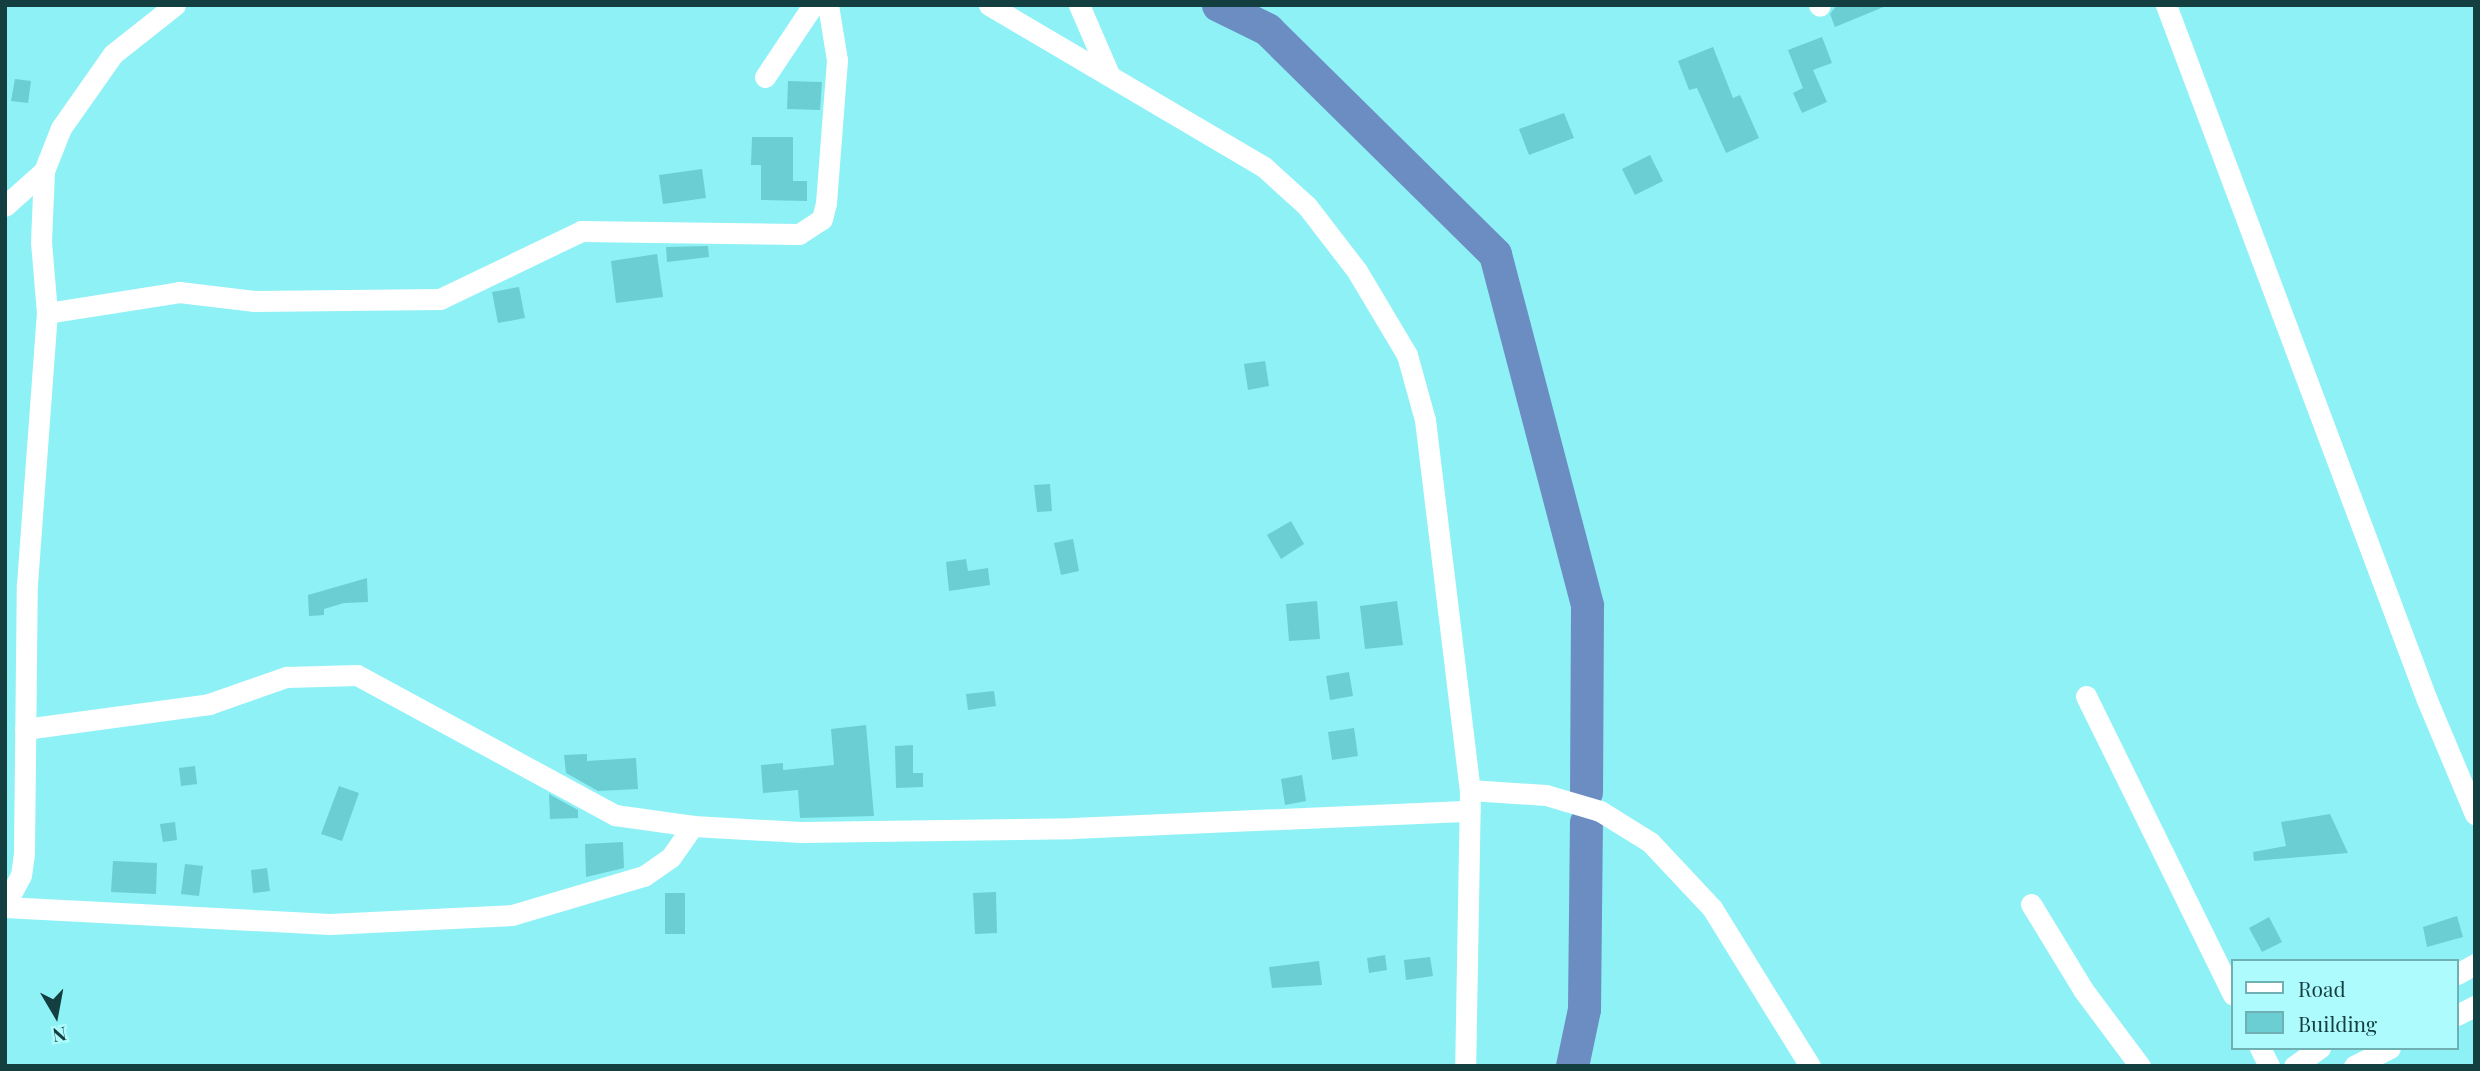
<!DOCTYPE html>
<style>
body{margin:0}
#map{position:relative;width:2480px;height:1071px;overflow:hidden;background:#8ef1f6;font-family:"Playfair Display",serif}
div>[style]{position:absolute}
[style*='--x']{left:calc(var(--x)*1px);top:calc(var(--y)*1px);width:calc(var(--w)*1px);rotate:calc(var(--a)*1deg)}
.river>*{height:33px;margin:-16.5px;padding:0 16.5px;transform-origin:16.5px;border-radius:16.5px;background:#6c8dc2}
.building>*{inset:0;background:#6aced3}
.street>*{height:21px;margin:-10.5px;padding:0 10.5px;transform-origin:10.5px;border-radius:10.5px;background:#fff}
span{translate:-50% -50%;white-space:nowrap;text-align:center;line-height:1.15;-webkit-text-stroke:7px #aefbfe;paint-order:stroke}
.frame{position:absolute;inset:0;border:7px solid #143f41;pointer-events:none}
.legend{position:absolute;left:2231px;top:959px;width:228px;height:91px;box-sizing:border-box;background:#aefbfe;border:2px solid #70b0b2;margin:0;padding:9px 12px;list-style:none;font-size:21px;color:#143f41}
.legend li{display:flex;align-items:center;gap:14px;height:35px}
.legend b{width:35px;border:2px solid #70b0b2}
.north{position:absolute;left:21px;top:980px;width:70px;height:70px;-webkit-text-stroke:5px #aefbfe;paint-order:stroke;rotate:170deg;font-size:19px;font-weight:700;line-height:28px;text-align:center;color:#143f41}
.north::after{content:'';display:block;margin:auto;width:24px;height:32px;background:#143f41;clip-path:polygon(50% 0,100% 100%,50% 72%,0 100%)}
</style>
<div id="map">
<div class="river">
<i style="--x:1218;--y:5;--w:55;--a:26.1"></i>
<i style="--x:1267;--y:29;--w:320;--a:44.6"></i>
<i style="--x:1495;--y:254;--w:363;--a:75.3"></i>
<i style="--x:1587;--y:605;--w:187;--a:90.3"></i>
<i style="--x:1572;--y:1066;--w:58;--a:-78.1"></i>
<i style="--x:1584;--y:1009;--w:187;--a:-89.4"></i>
</div>
<div class="building">
<i style="clip-path:polygon(1837px 5px,1886px 5px,1886px 6px,1835px 27px,1830px 14px)"></i>
<i style="clip-path:polygon(1822px 37px,1832px 63px,1813px 70px,1827px 102px,1802px 113px,1793px 93px,1803px 88px,1788px 50px)"></i>
<i style="clip-path:polygon(1713px 47px,1733px 98px,1740px 95px,1759px 138px,1726px 153px,1697px 88px,1689px 90px,1678px 61px)"></i>
<i style="clip-path:polygon(15px 79px,31px 81px,28px 103px,11px 101px)"></i>
<i style="clip-path:polygon(788px 81px,822px 82px,820px 110px,787px 109px)"></i>
<i style="clip-path:polygon(1564px 113px,1574px 138px,1529px 155px,1519px 129px)"></i>
<i style="clip-path:polygon(752px 137px,793px 137px,793px 181px,807px 181px,807px 201px,761px 200px,761px 165px,751px 165px)"></i>
<i style="clip-path:polygon(1650px 155px,1663px 181px,1635px 195px,1622px 169px)"></i>
<i style="clip-path:polygon(702px 169px,706px 198px,663px 204px,659px 175px)"></i>
<i style="clip-path:polygon(708px 246px,709px 257px,667px 262px,666px 247px)"></i>
<i style="clip-path:polygon(657px 254px,663px 297px,616px 303px,611px 261px)"></i>
<i style="clip-path:polygon(519px 287px,525px 318px,498px 323px,492px 292px)"></i>
<i style="clip-path:polygon(1265px 361px,1269px 386px,1248px 390px,1244px 364px)"></i>
<i style="clip-path:polygon(1050px 484px,1052px 511px,1037px 512px,1034px 485px)"></i>
<i style="clip-path:polygon(1291px 521px,1304px 544px,1281px 559px,1267px 535px)"></i>
<i style="clip-path:polygon(1073px 539px,1079px 571px,1061px 575px,1054px 543px)"></i>
<i style="clip-path:polygon(966px 559px,968px 571px,988px 568px,990px 585px,949px 591px,946px 562px)"></i>
<i style="clip-path:polygon(367px 578px,368px 602px,344px 603px,324px 609px,324px 615px,309px 616px,308px 595px)"></i>
<i style="clip-path:polygon(1317px 601px,1320px 639px,1289px 641px,1286px 604px)"></i>
<i style="clip-path:polygon(1397px 601px,1403px 645px,1365px 649px,1360px 606px)"></i>
<i style="clip-path:polygon(1349px 672px,1353px 696px,1330px 700px,1326px 676px)"></i>
<i style="clip-path:polygon(994px 691px,996px 706px,968px 710px,966px 694px)"></i>
<i style="clip-path:polygon(866px 725px,874px 816px,800px 818px,798px 790px,763px 793px,761px 765px,783px 763px,783px 770px,834px 765px,831px 729px)"></i>
<i style="clip-path:polygon(1354px 728px,1358px 756px,1332px 760px,1328px 732px)"></i>
<i style="clip-path:polygon(913px 745px,913px 773px,923px 773px,923px 787px,896px 788px,895px 746px)"></i>
<i style="clip-path:polygon(587px 754px,587px 761px,636px 758px,638px 789px,598px 791px,566px 773px,564px 755px)"></i>
<i style="clip-path:polygon(195px 766px,197px 784px,181px 786px,179px 768px)"></i>
<i style="clip-path:polygon(1302px 775px,1306px 801px,1285px 805px,1281px 779px)"></i>
<i style="clip-path:polygon(339px 786px,359px 793px,342px 841px,321px 834px)"></i>
<i style="clip-path:polygon(549px 794px,578px 810px,578px 818px,550px 819px)"></i>
<i style="clip-path:polygon(2330px 814px,2348px 853px,2254px 861px,2253px 852px,2286px 846px,2281px 822px)"></i>
<i style="clip-path:polygon(175px 822px,177px 840px,163px 842px,160px 824px)"></i>
<i style="clip-path:polygon(623px 842px,624px 868px,586px 877px,585px 844px)"></i>
<i style="clip-path:polygon(113px 861px,157px 863px,156px 894px,111px 892px)"></i>
<i style="clip-path:polygon(185px 864px,203px 866px,199px 896px,181px 894px)"></i>
<i style="clip-path:polygon(267px 868px,270px 891px,253px 893px,251px 870px)"></i>
<i style="clip-path:polygon(996px 892px,997px 933px,975px 934px,973px 893px)"></i>
<i style="clip-path:polygon(665px 893px,685px 893px,685px 934px,665px 934px)"></i>
<i style="clip-path:polygon(2457px 916px,2463px 937px,2427px 947px,2423px 927px)"></i>
<i style="clip-path:polygon(2269px 917px,2282px 942px,2262px 952px,2249px 928px)"></i>
<i style="clip-path:polygon(1385px 955px,1387px 970px,1369px 973px,1367px 958px)"></i>
<i style="clip-path:polygon(1430px 957px,1433px 976px,1406px 980px,1404px 960px)"></i>
<i style="clip-path:polygon(1319px 961px,1322px 985px,1272px 988px,1269px 967px)"></i>
</div>
<div class="street">
<i style="--x:989;--y:5;--w:319;--a:30.5"></i>
<i style="--x:1264;--y:167;--w:58;--a:42.2"></i>
<i style="--x:1307;--y:206;--w:82;--a:52.4"></i>
<i style="--x:1357;--y:271;--w:98;--a:59.2"></i>
<i style="--x:1407;--y:355;--w:67;--a:74.5"></i>
<i style="--x:1425;--y:420;--w:373;--a:83.1"></i>
<i style="--x:1470;--y:790;--w:276;--a:91"></i>
<i style="--x:1079;--y:5;--w:73;--a:66.6"></i>
<i style="--x:1819;--y:5;--w:1;--a:45"></i>
<i style="--x:2166;--y:5;--w:742;--a:69.42"></i>
<i style="--x:2427;--y:700;--w:124;--a:67.2"></i>
<i style="--x:765;--y:77;--w:87;--a:-56.3"></i>
<i style="--x:5;--y:206;--w:52;--a:-41.9"></i>
<i style="--x:47;--y:313;--w:134;--a:-9"></i>
<i style="--x:179;--y:292;--w:76;--a:6.8"></i>
<i style="--x:254;--y:301;--w:186;--a:-0.6"></i>
<i style="--x:440;--y:299;--w:157;--a:-25.7"></i>
<i style="--x:581;--y:231;--w:218;--a:0.8"></i>
<i style="--x:799;--y:234;--w:27;--a:-33"></i>
<i style="--x:822;--y:219;--w:16;--a:-76"></i>
<i style="--x:826;--y:203;--w:143;--a:-85.6"></i>
<i style="--x:837;--y:60;--w:56;--a:-99.3"></i>
<i style="--x:2086;--y:696;--w:333;--a:63.8"></i>
<i style="--x:25;--y:729;--w:186;--a:-7.7"></i>
<i style="--x:209;--y:704;--w:82;--a:-19.3"></i>
<i style="--x:286;--y:677;--w:71;--a:-1.6"></i>
<i style="--x:357;--y:675;--w:294;--a:28.5"></i>
<i style="--x:615;--y:815;--w:79;--a:8"></i>
<i style="--x:693;--y:826;--w:108;--a:3.2"></i>
<i style="--x:801;--y:832;--w:272;--a:-0.8"></i>
<i style="--x:1073;--y:828;--w:397;--a:-2.5"></i>
<i style="--x:1470;--y:790;--w:76;--a:3.8"></i>
<i style="--x:1546;--y:795;--w:56;--a:16.5"></i>
<i style="--x:1600;--y:811;--w:59;--a:31.8"></i>
<i style="--x:1650;--y:842;--w:91;--a:46.8"></i>
<i style="--x:1712;--y:908;--w:186;--a:58.2"></i>
<i style="--x:5;--y:894;--w:9;--a:-27"></i>
<i style="--x:13;--y:890;--w:17;--a:-62"></i>
<i style="--x:21;--y:875;--w:22;--a:-82"></i>
<i style="--x:24;--y:853;--w:269;--a:-89.4"></i>
<i style="--x:27;--y:584;--w:272;--a:-85.8"></i>
<i style="--x:47;--y:313;--w:71;--a:-94.8"></i>
<i style="--x:41;--y:242;--w:71;--a:-87.6"></i>
<i style="--x:44;--y:171;--w:46;--a:-68.4"></i>
<i style="--x:61;--y:128;--w:90;--a:-54.9"></i>
<i style="--x:113;--y:54;--w:79;--a:-38.3"></i>
<i style="--x:2031;--y:904;--w:102;--a:58.7"></i>
<i style="--x:2084;--y:991;--w:94;--a:53.3"></i>
<i style="--x:5;--y:907;--w:325;--a:3"></i>
<i style="--x:330;--y:924;--w:182;--a:-2.8"></i>
<i style="--x:512;--y:915;--w:138;--a:-16.5"></i>
<i style="--x:644;--y:876;--w:33;--a:-35"></i>
<i style="--x:671;--y:857;--w:38;--a:-55"></i>
<i style="--x:2457;--y:974;--w:21;--a:-29"></i>
<i style="--x:2457;--y:1015;--w:20;--a:-27"></i>
<i style="--x:2260;--y:1048;--w:20;--a:63"></i>
<i style="--x:2294;--y:1066;--w:32;--a:-35"></i>
<i style="--x:2354;--y:1066;--w:40;--a:-26.6"></i>
</div>
<div class="frame"></div>
<ul class="legend">
<li><b style="height:9px;background:#fff"></b>Road</li>
<li><b style="height:19px;background:#6aced3"></b>Building</li>
</ul>
<div class="north">N</div>
</div>
